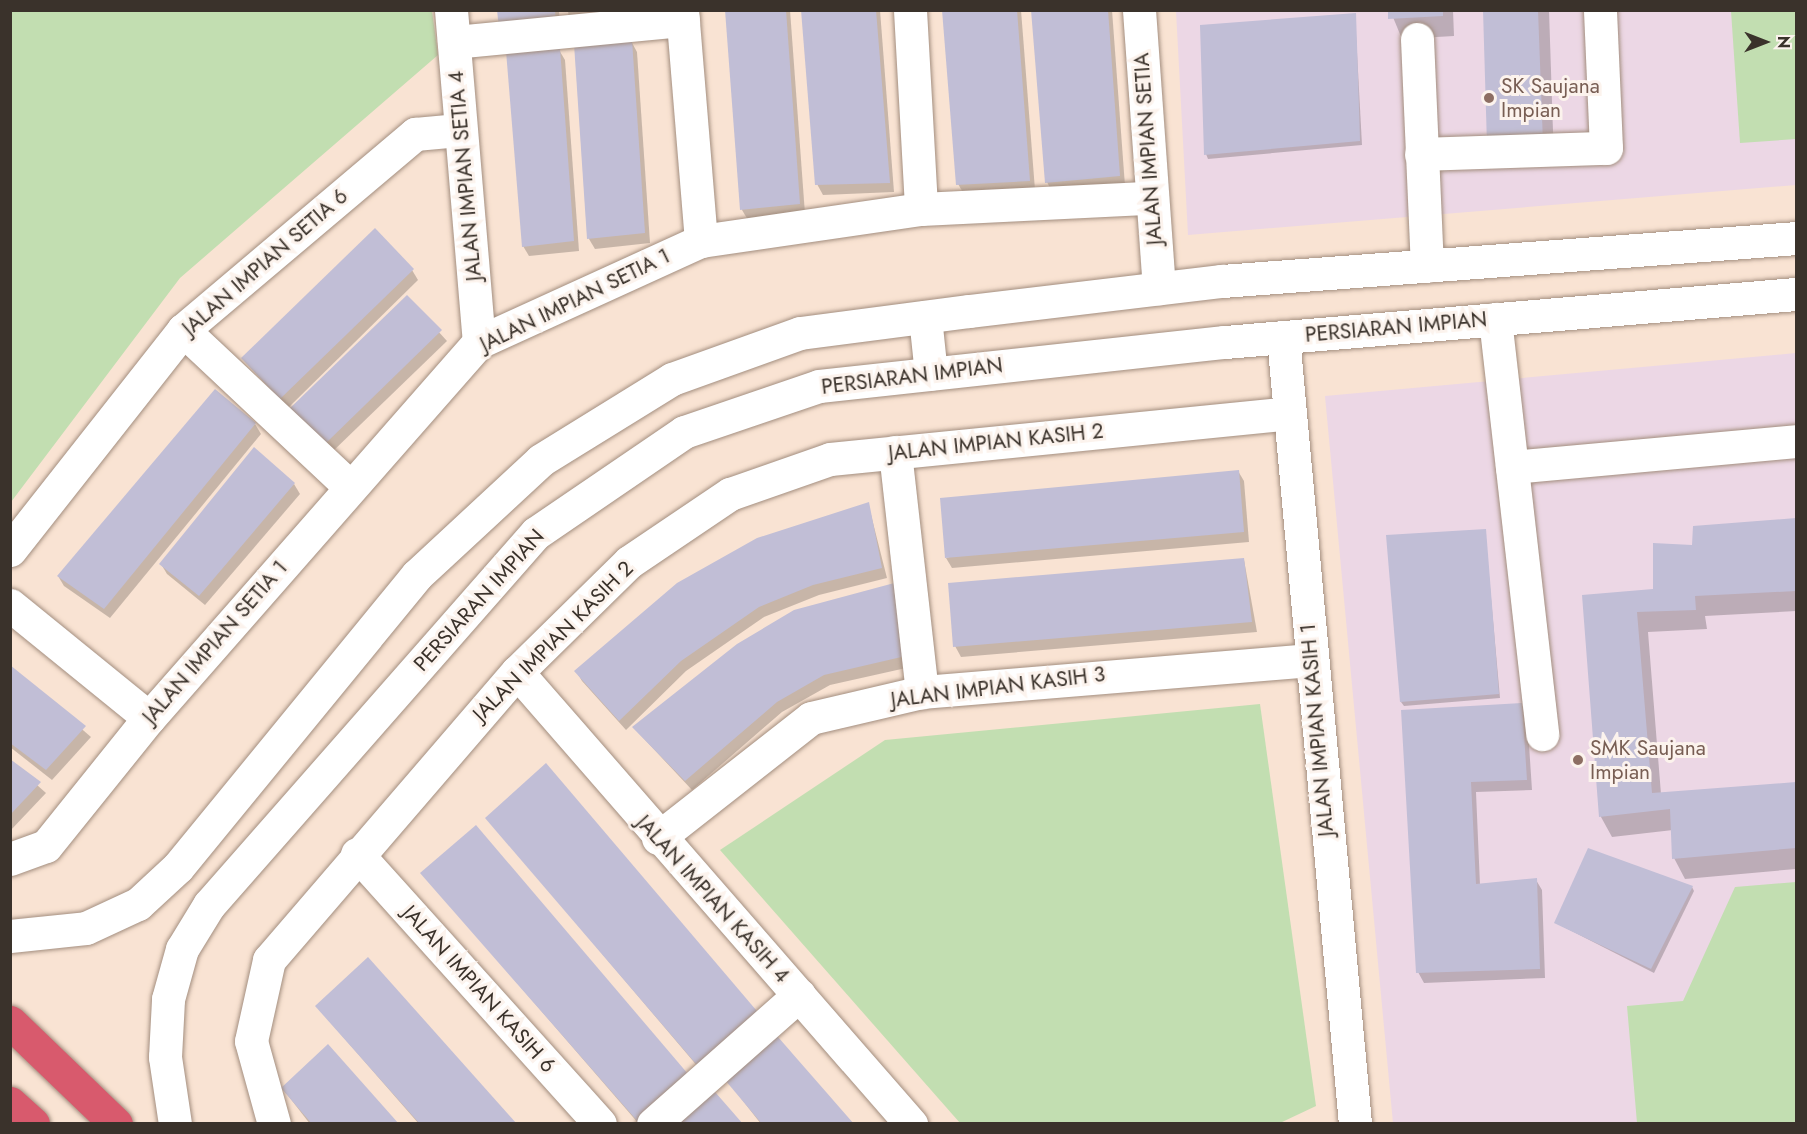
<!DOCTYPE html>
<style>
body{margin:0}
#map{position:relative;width:1807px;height:1134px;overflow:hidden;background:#f9e3d3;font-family:Jost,sans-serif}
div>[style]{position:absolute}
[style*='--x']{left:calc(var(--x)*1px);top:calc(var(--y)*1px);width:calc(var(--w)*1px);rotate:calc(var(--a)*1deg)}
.education>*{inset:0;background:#ecd7e5}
.green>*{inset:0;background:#c2deb1}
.shadow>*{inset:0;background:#0003}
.building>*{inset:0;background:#c1bed6}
.roads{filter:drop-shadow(0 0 2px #a38e7f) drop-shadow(0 0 2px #a38e7f)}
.minor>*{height:33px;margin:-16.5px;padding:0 16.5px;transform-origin:16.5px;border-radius:16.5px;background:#fff}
.highway>*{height:33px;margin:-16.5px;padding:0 16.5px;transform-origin:16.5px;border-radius:16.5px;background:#d85a6d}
.dots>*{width:16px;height:16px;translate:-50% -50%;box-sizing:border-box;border:3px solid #fcf3ed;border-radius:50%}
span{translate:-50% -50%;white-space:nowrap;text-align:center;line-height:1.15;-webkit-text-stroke:6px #fcf3ed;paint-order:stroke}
.education-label{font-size:21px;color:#785e54}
.left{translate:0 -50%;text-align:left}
.street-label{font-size:21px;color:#3a322b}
.frame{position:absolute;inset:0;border:12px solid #3a322b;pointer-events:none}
.north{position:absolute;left:1735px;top:12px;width:60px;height:60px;-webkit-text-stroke:4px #fcf3ed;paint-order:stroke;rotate:90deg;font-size:16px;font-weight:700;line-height:24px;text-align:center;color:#3a322b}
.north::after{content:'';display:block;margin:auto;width:21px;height:27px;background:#3a322b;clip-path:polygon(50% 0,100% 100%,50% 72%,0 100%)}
</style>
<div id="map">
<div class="education">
<i style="clip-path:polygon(1176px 11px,1796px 11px,1796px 185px,1188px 235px)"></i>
<i style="clip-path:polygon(1796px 353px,1796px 1123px,1393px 1123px,1325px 396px)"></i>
</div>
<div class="green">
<i style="clip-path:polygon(11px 10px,432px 11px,438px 55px,180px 278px,11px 502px)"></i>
<i style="clip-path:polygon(1731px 11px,1796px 11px,1796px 139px,1740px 143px)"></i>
<i style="clip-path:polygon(1260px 704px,1316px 1106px,1280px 1123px,960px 1123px,720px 850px,885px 740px)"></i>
<i style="clip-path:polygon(1796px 882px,1796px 1123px,1637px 1123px,1627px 1006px,1683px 1001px,1735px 887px)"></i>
</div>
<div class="shadow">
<i style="clip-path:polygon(499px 10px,559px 10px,560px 33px)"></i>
<i style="clip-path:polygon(568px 10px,638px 10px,569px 22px)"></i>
<i style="clip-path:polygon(727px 10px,790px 10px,805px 214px,748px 220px,742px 210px)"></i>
<i style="clip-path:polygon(803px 10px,880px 10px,894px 192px,823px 195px,817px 184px)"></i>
<i style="clip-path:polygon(944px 10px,1021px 10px,1035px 190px,964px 194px,958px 184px)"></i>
<i style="clip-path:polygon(1033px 10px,1112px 10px,1125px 186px,1052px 192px,1047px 182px)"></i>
<i style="clip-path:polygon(1390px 10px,1453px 10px,1454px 36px,1402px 39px)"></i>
<i style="clip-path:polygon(1485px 10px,1549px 10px,1554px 162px)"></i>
<i style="clip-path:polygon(1355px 15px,1362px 145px,1208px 159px,1206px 154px)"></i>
<i style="clip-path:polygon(631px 41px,637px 52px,650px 243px,595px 249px,589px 239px,575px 45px)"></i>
<i style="clip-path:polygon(559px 50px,565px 60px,579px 251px,529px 256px,523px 246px)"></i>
<i style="clip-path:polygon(412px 270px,418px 280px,287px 409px,243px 358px)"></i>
<i style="clip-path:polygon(407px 297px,447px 341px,330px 454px,293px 422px)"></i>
<i style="clip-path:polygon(255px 424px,261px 434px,110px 618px,64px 586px,58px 576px)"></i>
<i style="clip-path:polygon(1238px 471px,1244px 481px,1249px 542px,952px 568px,946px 558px)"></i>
<i style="clip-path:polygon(294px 484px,300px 494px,205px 605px,167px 574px,161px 564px)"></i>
<i style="clip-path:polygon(868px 503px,887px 578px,819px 595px,764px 617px,686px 671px,626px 730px,582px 681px,576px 671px)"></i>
<i style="clip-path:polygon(1796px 520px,1796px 611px,1705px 616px,1707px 629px,1648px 632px,1661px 794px,1796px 784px,1796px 869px,1685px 879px,1674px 858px,1673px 830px,1612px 837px,1601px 817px,1583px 596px,1654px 591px,1693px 546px,1695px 528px)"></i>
<i style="clip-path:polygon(1485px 531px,1500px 698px,1404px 706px,1401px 702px)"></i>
<i style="clip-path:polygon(1244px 560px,1257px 632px,961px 657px,955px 646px)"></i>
<i style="clip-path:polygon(898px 584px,915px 666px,830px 685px,782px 712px,692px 790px,634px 728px)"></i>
<i style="clip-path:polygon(10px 667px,91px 737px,52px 780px,10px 747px)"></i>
<i style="clip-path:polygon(1521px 704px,1527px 714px,1532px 790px,1476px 792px,1480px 885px,1536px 880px,1542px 890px,1545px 978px,1424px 983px,1418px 972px,1403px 712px)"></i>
<i style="clip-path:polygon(10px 761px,46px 793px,10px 831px)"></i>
<i style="clip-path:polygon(546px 765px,710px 1081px,487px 818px)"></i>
<i style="clip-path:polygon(422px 873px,693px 1082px,639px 1124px)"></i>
<i style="clip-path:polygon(1692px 887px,1694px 891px,1654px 973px,1556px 923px)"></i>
<i style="clip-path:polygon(317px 1007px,515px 1124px,419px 1124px)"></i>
<i style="clip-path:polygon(722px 1074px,852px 1124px,761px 1124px)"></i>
<i style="clip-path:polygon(283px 1089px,397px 1124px,310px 1124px)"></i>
</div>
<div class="building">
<i style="clip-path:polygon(497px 10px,555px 10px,556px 23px,499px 28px)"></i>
<i style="clip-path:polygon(725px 10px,786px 10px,800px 204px,740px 210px)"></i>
<i style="clip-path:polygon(801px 10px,876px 10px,890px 183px,815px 185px)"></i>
<i style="clip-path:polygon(942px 10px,1017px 10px,1030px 181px,956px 185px)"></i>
<i style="clip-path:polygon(1031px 10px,1108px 10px,1120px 176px,1045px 183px)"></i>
<i style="clip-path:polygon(1388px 10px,1443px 10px,1443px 16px,1388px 19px)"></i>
<i style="clip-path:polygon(1483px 10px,1538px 10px,1543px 143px,1487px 145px)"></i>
<i style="clip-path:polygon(1356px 13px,1360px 141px,1204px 155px,1200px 25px)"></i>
<i style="clip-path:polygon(632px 40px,645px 233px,587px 239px,574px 44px)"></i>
<i style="clip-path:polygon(560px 48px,574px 241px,522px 247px,506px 51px)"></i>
<i style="clip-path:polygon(375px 228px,414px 269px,280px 399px,241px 358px)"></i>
<i style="clip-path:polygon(407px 295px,442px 330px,324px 445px,286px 412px)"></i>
<i style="clip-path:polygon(215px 389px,256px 423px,104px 609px,57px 576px)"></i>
<i style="clip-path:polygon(254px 447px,295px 483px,199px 596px,159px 564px)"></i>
<i style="clip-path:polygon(1239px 470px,1244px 532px,945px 558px,940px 498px)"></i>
<i style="clip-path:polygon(869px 502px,882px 568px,813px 585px,759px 607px,681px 661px,619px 721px,574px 671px,677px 583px,757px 538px)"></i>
<i style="clip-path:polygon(1796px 518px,1796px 591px,1695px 596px,1696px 610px,1637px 612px,1652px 793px,1796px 782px,1796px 848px,1672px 859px,1670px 809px,1599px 817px,1582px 595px,1653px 589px,1653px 543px,1692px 545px,1693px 526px)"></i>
<i style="clip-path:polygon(1486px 529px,1499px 694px,1400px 702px,1386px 535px)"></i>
<i style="clip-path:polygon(1244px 558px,1252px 622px,953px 647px,948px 583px)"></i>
<i style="clip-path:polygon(898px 582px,910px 655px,824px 675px,777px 702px,685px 781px,632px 727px,737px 644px,794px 610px)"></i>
<i style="clip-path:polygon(10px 665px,86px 726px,46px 770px,10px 743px)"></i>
<i style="clip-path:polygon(1522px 703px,1527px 780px,1471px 782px,1476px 884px,1537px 878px,1540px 969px,1416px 973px,1401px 710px)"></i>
<i style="clip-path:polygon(10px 759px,41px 782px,10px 815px)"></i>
<i style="clip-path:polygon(546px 763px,762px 1017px,703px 1072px,485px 818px)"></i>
<i style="clip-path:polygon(476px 825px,694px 1081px,640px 1124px,420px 873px)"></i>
<i style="clip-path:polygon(1588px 848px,1693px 886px,1651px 969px,1554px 923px)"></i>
<i style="clip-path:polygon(368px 957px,517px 1124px,420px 1124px,315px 1006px)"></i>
<i style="clip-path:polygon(771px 1029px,854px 1124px,762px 1124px,720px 1074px)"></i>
<i style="clip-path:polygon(328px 1044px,399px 1124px,312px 1124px,281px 1088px)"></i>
<i style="clip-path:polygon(709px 1085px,743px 1124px,666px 1124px)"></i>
</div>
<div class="roads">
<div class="minor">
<i style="--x:451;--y:10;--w:333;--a:85.2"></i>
<i style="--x:682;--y:10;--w:232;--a:85.3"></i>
<i style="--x:910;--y:10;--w:199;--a:86.8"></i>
<i style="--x:1139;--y:10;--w:279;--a:85.9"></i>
<i style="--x:1417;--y:39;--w:227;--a:87.5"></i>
<i style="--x:454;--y:42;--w:230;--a:-5.5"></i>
<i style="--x:1421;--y:154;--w:185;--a:-1.9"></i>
<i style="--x:1606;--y:148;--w:138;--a:-92.5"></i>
<i style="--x:925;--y:317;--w:57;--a:84"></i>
<i style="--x:1495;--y:319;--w:418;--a:83.5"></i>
<i style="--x:183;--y:330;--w:229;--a:43.2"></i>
<i style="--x:1283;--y:337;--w:790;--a:84.77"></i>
<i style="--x:895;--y:452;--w:242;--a:83.6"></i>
<i style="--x:1512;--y:467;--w:285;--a:-5.2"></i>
<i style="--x:10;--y:550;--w:280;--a:-51.8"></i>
<i style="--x:183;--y:330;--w:304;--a:-40.2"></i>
<i style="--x:415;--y:134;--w:44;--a:-5.2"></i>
<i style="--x:10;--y:605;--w:179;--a:39.1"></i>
<i style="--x:517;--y:672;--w:600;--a:48.92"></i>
<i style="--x:658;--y:838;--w:194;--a:-38.1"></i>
<i style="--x:811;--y:718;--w:114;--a:-13.2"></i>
<i style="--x:922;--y:692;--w:389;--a:-4.7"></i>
<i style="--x:357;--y:854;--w:363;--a:48"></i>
<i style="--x:10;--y:859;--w:38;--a:-20"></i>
<i style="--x:46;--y:846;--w:164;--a:-51.2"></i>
<i style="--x:149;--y:718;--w:500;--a:-48.73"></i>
<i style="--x:479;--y:342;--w:244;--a:-24.5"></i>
<i style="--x:701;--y:241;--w:222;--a:-8.3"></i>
<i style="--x:921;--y:209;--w:229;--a:-2.8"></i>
<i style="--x:10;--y:936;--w:76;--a:-6"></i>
<i style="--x:86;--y:928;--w:57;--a:-24.8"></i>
<i style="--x:138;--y:904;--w:54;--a:-42.8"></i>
<i style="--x:178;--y:867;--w:377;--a:-50.7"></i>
<i style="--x:417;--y:575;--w:169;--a:-42.8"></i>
<i style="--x:541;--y:460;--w:154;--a:-31.7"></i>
<i style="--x:672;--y:379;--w:136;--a:-19.8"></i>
<i style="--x:800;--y:333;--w:171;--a:-7.4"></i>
<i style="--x:970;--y:311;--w:254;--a:-6.8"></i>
<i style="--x:1222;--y:281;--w:576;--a:-4.28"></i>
<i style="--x:175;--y:1124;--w:68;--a:-98.5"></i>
<i style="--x:165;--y:1057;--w:58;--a:-87"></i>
<i style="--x:168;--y:999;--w:52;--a:-74.4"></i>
<i style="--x:182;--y:949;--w:52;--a:-58.5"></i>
<i style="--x:209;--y:905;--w:495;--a:-48.7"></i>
<i style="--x:536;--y:533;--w:179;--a:-34.3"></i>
<i style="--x:684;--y:432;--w:143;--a:-18.8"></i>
<i style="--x:819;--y:386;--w:408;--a:-6.2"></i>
<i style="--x:1225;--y:342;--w:573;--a:-4.81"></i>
<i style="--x:274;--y:1124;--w:86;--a:-105.5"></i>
<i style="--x:251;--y:1041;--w:83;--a:-77.5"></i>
<i style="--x:269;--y:960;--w:380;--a:-49.3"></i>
<i style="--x:517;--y:672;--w:157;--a:-44.5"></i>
<i style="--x:629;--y:562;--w:122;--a:-34"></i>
<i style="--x:730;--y:494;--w:106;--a:-19.3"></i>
<i style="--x:830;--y:459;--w:461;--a:-5.7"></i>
<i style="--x:653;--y:1124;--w:195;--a:-41.5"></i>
</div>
<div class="highway">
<i style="--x:10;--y:1022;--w:147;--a:43.9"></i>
<i style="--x:10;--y:1103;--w:31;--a:42"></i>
</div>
</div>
<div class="dots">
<i style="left:1489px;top:98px;background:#8d6e63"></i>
<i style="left:1578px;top:760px;background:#8d6e63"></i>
</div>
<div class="education-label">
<span class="left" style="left:1501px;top:98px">SK Saujana<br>Impian</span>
<span class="left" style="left:1590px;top:760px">SMK Saujana<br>Impian</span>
</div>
<div class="street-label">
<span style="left:1148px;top:149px;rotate:-94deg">JALAN IMPIAN SETIA</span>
<span style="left:465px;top:176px;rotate:-95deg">JALAN IMPIAN SETIA 4</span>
<span style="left:265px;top:262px;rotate:-41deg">JALAN IMPIAN SETIA 6</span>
<span style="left:575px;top:300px;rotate:-26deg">JALAN IMPIAN SETIA 1</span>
<span style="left:1396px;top:327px;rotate:-5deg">PERSIARAN IMPIAN</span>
<span style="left:912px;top:376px;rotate:-7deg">PERSIARAN IMPIAN</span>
<span style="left:996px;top:442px;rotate:-6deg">JALAN IMPIAN KASIH 2</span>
<span style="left:479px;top:600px;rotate:-48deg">PERSIARAN IMPIAN</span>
<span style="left:553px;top:641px;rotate:-45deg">JALAN IMPIAN KASIH 2</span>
<span style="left:215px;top:642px;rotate:-49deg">JALAN IMPIAN SETIA 1</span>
<span style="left:998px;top:687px;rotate:-7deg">JALAN IMPIAN KASIH 3</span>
<span style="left:1317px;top:730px;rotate:-95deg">JALAN IMPIAN KASIH 1</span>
<span style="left:713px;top:899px;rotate:48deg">JALAN IMPIAN KASIH 4</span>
<span style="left:479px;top:989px;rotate:48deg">JALAN IMPIAN KASIH 6</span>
</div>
<div class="frame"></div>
<div class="north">N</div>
</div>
